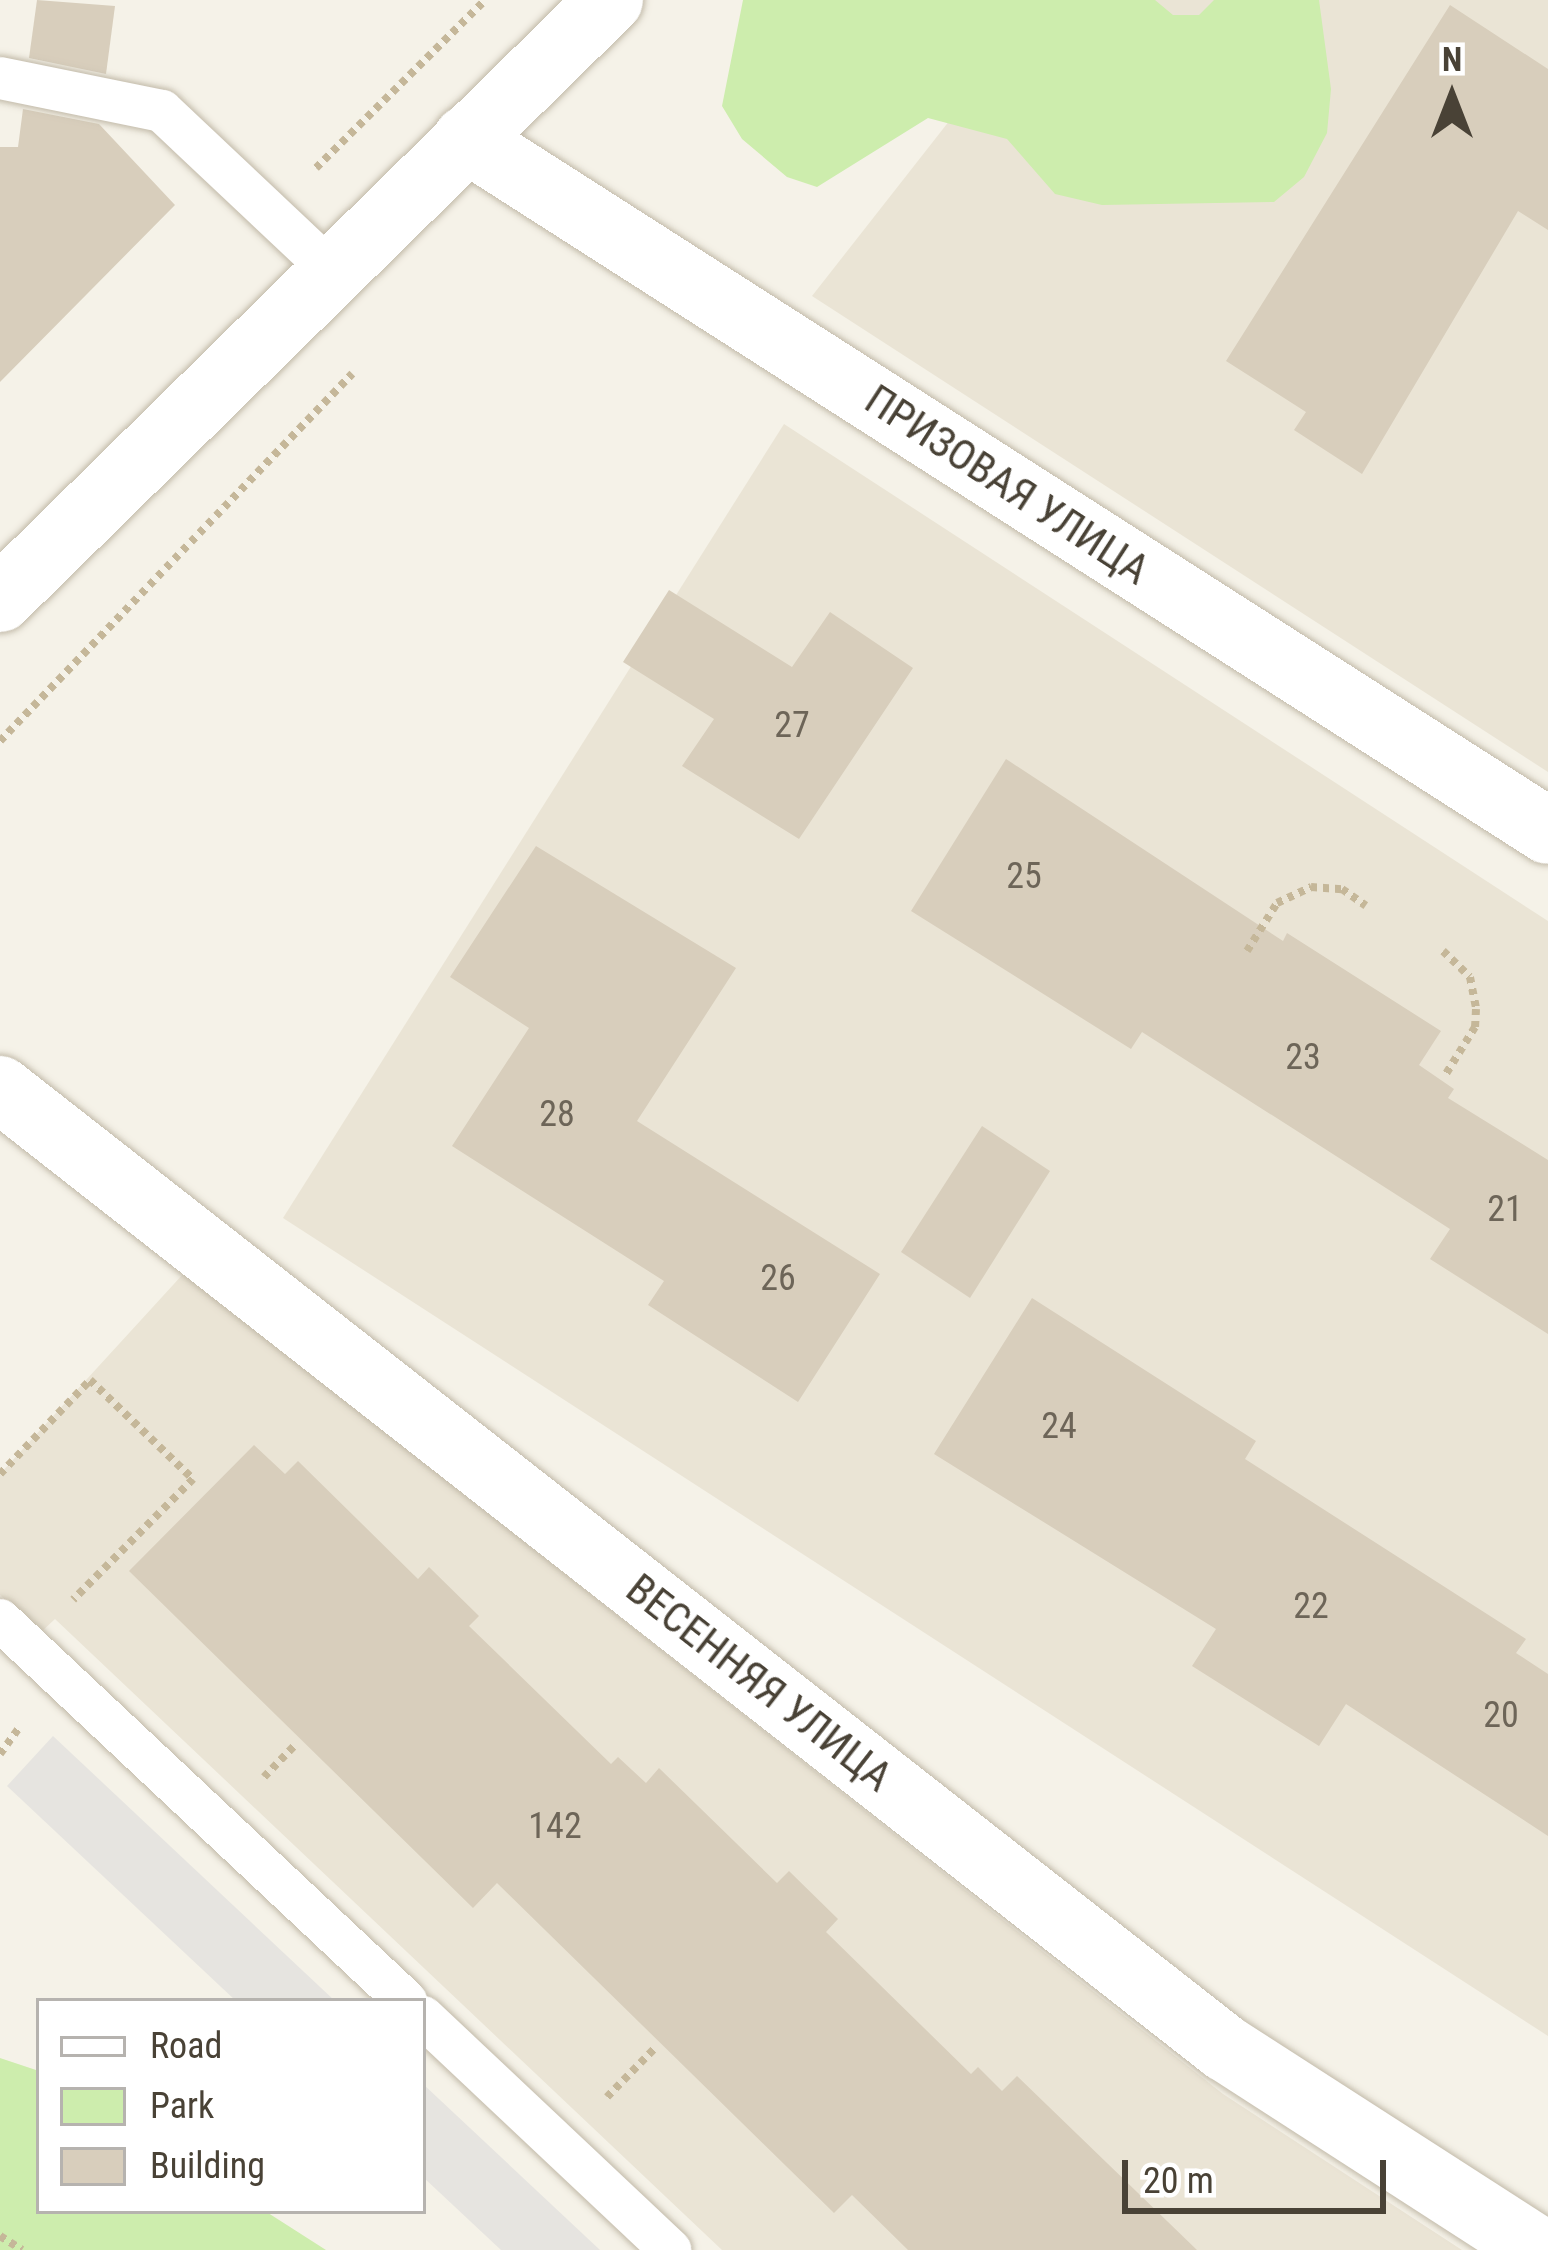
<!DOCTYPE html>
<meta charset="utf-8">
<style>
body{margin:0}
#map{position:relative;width:1548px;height:2250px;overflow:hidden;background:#f5f2e8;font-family:"Roboto Condensed",sans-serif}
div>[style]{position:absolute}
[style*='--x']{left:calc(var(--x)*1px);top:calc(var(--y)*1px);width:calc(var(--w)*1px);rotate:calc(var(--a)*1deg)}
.residential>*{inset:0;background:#eae4d5}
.green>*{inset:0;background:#cdedad}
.parking>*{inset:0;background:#e6e4e0}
.building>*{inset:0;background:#d8cebc}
.path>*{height:8px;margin-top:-4px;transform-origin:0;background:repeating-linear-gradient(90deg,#c5b799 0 6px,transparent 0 12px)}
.roads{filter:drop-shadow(0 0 3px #c2baa9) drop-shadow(0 0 3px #c2baa9)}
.service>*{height:42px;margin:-21px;padding:0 21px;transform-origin:21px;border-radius:21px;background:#fff}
.minor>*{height:66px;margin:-33px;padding:0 33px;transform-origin:33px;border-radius:33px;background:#fff}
span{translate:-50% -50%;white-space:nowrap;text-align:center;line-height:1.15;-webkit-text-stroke:9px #fff;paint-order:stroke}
.number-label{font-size:36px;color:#6d6558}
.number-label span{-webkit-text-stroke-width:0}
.street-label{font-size:42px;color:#494236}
.legend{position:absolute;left:36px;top:1998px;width:390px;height:216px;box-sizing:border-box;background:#fff;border:3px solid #b6b3af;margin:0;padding:15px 21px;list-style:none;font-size:36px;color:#494236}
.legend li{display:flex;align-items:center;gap:24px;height:60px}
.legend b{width:60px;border:3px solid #b6b3af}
.north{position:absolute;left:1392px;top:36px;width:120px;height:120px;-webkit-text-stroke:9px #fff;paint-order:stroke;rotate:0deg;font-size:33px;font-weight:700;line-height:48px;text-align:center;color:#494236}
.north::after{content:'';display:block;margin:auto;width:42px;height:54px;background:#494236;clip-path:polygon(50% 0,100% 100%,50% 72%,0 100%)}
.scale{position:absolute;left:1122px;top:2160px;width:264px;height:54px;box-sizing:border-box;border:6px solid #494236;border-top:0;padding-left:15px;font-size:36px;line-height:42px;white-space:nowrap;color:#494236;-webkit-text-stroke:9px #fff;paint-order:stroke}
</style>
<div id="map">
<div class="residential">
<i style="clip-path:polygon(1044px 0,1548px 0,1548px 772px,812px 296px)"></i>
<i style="clip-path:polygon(784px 424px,1548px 921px,1548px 2036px,283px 1218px)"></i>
<i style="clip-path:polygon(184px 1273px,1223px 2094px,1462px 2250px,722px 2250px,55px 1619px,40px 1633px,0 1595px,0 1474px)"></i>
</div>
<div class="green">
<i style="clip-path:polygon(743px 0,1155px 0,1173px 15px,1199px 15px,1214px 0,1319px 0,1331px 89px,1327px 133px,1304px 177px,1274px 202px,1102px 205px,1055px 194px,1007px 139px,928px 118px,817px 187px,787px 177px,742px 139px,722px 106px)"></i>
<i style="clip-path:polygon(0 2058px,39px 2071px,39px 2211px,265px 2211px,326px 2250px,0 2250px)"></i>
</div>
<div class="parking">
<i style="clip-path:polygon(53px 1736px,335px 2001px,236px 2001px,7px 1786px)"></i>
<i style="clip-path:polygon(423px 2084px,600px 2250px,501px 2250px,423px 2177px)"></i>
</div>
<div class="building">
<i style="clip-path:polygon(37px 0,115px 6px,106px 74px,29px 58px)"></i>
<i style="clip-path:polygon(1450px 5px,1548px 69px,1548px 230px,1518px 211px,1362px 474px,1294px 430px,1306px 412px,1226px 361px)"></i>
<i style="clip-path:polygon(23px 109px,99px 124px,175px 205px,0 382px,0 147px,18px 147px)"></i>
<i style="clip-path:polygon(669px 590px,792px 667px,830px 612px,913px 668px,799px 839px,682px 766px,714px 719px,623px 662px)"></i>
<i style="clip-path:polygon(1006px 759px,1283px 941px,1287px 933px,1441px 1031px,1419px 1065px,1454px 1089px,1448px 1098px,1548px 1160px,1548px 1334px,1430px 1259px,1450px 1229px,1142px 1032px,1131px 1049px,911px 911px)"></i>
<i style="clip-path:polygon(536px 846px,736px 968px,637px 1121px,880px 1274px,798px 1402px,648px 1305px,664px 1281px,452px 1146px,529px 1028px,450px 977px)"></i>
<i style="clip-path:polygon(982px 1126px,1050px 1171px,970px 1298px,901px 1252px)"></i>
<i style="clip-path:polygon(1032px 1298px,1256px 1441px,1245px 1459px,1526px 1639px,1516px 1653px,1548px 1674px,1548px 1836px,1346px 1704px,1319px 1746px,1192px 1666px,1216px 1629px,934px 1454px)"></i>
<i style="clip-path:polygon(254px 1445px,285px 1474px,298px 1461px,418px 1579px,429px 1567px,479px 1616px,469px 1626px,611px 1764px,618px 1757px,646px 1783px,659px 1768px,777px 1883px,789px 1871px,838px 1919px,826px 1932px,971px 2074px,978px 2067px,1002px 2091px,1017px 2076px,1197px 2250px,908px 2250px,852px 2195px,834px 2213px,497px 1883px,473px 1908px,129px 1571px)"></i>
</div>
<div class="path">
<i style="--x:316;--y:168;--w:238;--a:-44.8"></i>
<i style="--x:0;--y:741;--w:509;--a:-46.2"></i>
<i style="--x:1247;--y:951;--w:57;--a:-58"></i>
<i style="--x:1277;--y:903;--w:38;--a:-25"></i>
<i style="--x:1311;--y:887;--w:31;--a:4"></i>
<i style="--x:1342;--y:889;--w:29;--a:35"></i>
<i style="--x:1443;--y:951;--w:37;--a:44"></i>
<i style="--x:1470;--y:977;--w:33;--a:79"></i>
<i style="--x:1476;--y:1009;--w:18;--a:93"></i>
<i style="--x:1475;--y:1027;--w:59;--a:121.8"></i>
<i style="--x:0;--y:1474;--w:130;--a:-46.2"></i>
<i style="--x:90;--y:1380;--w:143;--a:43.9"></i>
<i style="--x:193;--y:1479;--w:170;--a:134.8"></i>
<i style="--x:0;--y:1754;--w:34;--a:-54"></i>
<i style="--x:264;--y:1777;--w:45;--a:-45.9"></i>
<i style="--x:607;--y:2097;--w:70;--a:-45.6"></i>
<i style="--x:0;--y:2236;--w:26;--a:32"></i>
</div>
<div class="roads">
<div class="service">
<i style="--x:0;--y:78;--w:165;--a:11.5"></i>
<i style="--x:162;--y:111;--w:233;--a:43.3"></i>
<i style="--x:0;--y:1620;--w:557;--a:43.18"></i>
<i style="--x:423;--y:2017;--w:340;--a:43.3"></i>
</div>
<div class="minor">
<i style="--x:466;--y:139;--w:1284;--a:32.6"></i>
<i style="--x:0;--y:599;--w:855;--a:-44.48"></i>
<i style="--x:0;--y:1089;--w:1556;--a:38.06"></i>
<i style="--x:1225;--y:2048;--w:373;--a:32.8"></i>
</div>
</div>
<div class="number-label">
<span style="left:792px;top:726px">27</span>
<span style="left:1024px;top:877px">25</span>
<span style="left:1303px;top:1058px">23</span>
<span style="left:557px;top:1115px">28</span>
<span style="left:1505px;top:1210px">21</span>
<span style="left:778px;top:1279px">26</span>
<span style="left:1059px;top:1427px">24</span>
<span style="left:1311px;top:1607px">22</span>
<span style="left:1501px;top:1716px">20</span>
<span style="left:555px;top:1827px">142</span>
</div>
<div class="street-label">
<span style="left:1007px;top:485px;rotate:33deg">ПРИЗОВАЯ УЛИЦА</span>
<span style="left:759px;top:1683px;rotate:38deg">ВЕСЕННЯЯ УЛИЦА</span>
</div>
<ul class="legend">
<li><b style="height:15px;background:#fff"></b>Road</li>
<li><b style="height:33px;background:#cdedad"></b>Park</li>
<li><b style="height:33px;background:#d8cebc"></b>Building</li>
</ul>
<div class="north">N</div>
<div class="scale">20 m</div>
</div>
